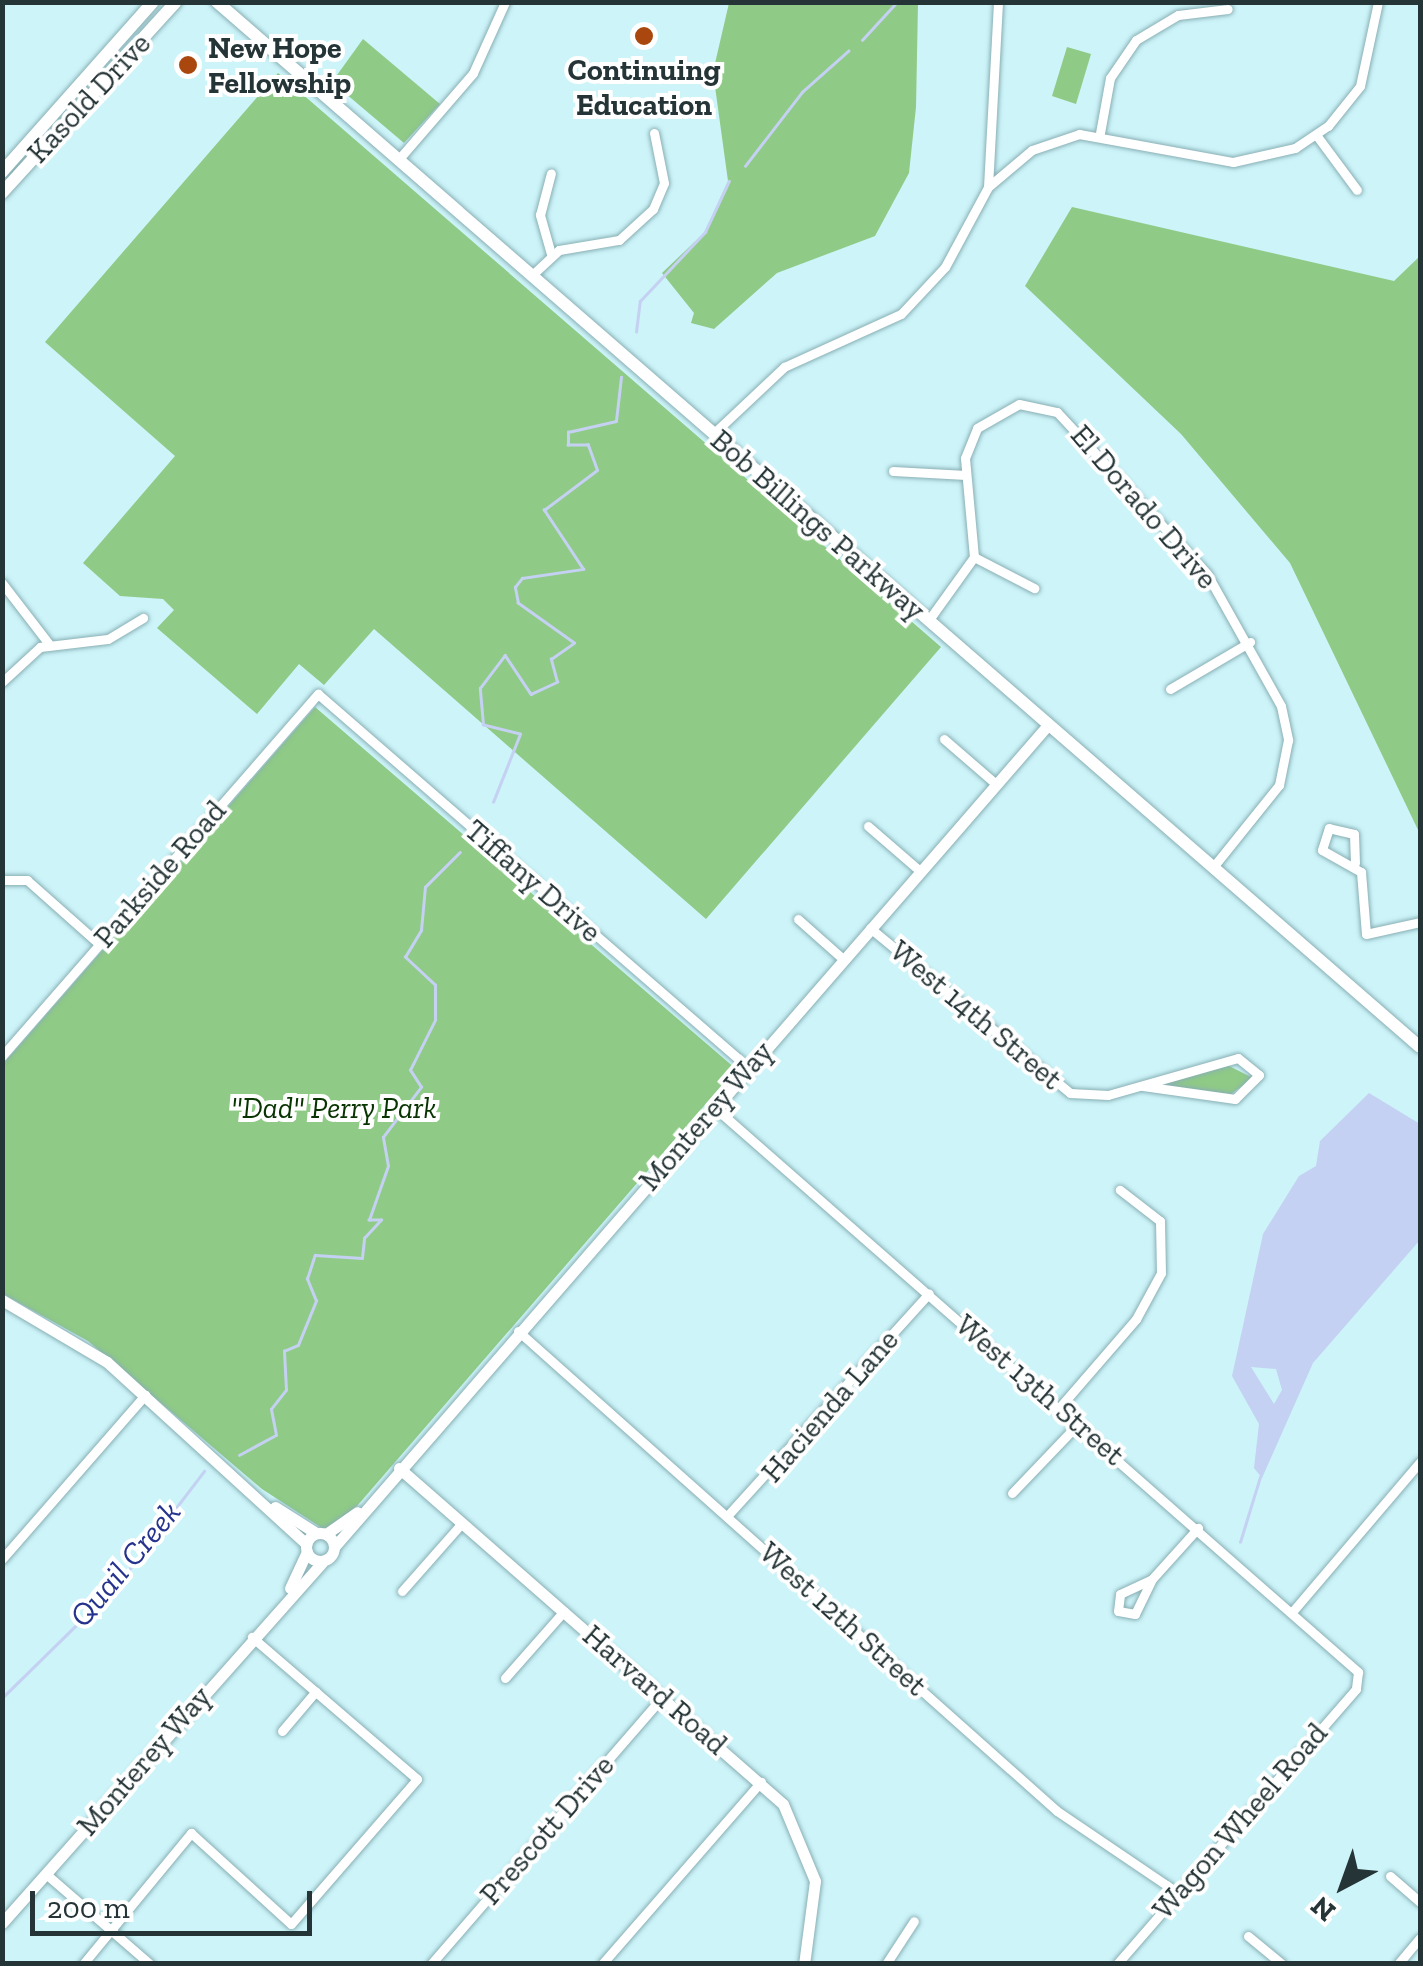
<!DOCTYPE html>
<style>
body{margin:0}
#map{position:relative;width:1423px;height:1966px;overflow:hidden;background:#ccf4f9;font-family:"Zilla Slab",serif}
div>[style]{position:absolute}
[style*='--x']{left:calc(var(--x)*1px);top:calc(var(--y)*1px);width:calc(var(--w)*1px);rotate:calc(var(--a)*1deg)}
.green>*{inset:0;background:#8fca86}
.water>*{inset:0;background:#c5d1f2}
.stream>*{height:2.5px;margin:-1.25px;padding:0 1.25px;transform-origin:1.25px;border-radius:1.25px;background:#c5d1f2}
.roads{filter:drop-shadow(0 0 2px #89afb4) drop-shadow(0 0 2px #89afb4)}
.minor>*{height:9px;margin:-4.5px;padding:0 4.5px;transform-origin:4.5px;border-radius:4.5px;background:#fff}
.tertiary>*{height:11px;margin:-5.5px;padding:0 5.5px;transform-origin:5.5px;border-radius:5.5px;background:#fff}
.tertiary>.ring{margin:-5.5px;padding:0;box-sizing:content-box;background:none;border:11px solid #fff;border-radius:50%}
.secondary>*{height:12px;margin:-6px;padding:0 6px;transform-origin:6px;border-radius:6px;background:#fff}
.dots>*{width:28px;height:28px;translate:-50% -50%;box-sizing:border-box;border:5px solid #fff;border-radius:50%}
span{translate:-50% -50%;white-space:nowrap;text-align:center;line-height:1.15;-webkit-text-stroke:8px #fff;paint-order:stroke}
.poi-label{font-size:30px;color:#253436;font-weight:700}
.left{translate:0 -50%;text-align:left}
.street-label{font-size:30px;color:#253436}
.park-label{font-size:30px;color:#083402;font-style:italic}
.water-label{font-size:32px;color:#25338e;font-style:italic}
.frame{position:absolute;inset:0;border:5px solid #253436;pointer-events:none}
.north{position:absolute;left:1293px;top:1836px;width:100px;height:100px;-webkit-text-stroke:8px #fff;paint-order:stroke;rotate:221deg;font-size:28px;font-weight:700;line-height:40px;text-align:center;color:#253436}
.north::after{content:'';display:block;margin:auto;width:35px;height:45px;background:#253436;clip-path:polygon(50% 0,100% 100%,50% 72%,0 100%)}
.scale{position:absolute;left:30px;top:1891px;width:282px;height:45px;box-sizing:border-box;border:5px solid #253436;border-top:0;padding-left:12px;font-size:30px;line-height:35px;white-space:nowrap;color:#253436;-webkit-text-stroke:8px #fff;paint-order:stroke}
</style>
<div id="map">
<div class="green">
<div style="clip-path:polygon(729px 3px,918px 3px,916px 107px,909px 173px,875px 236px,777px 273px,714px 329px,691px 323px,694px 313px,662px 273px,705px 232px,728px 181px,713px 72px)"></div>
<div style="clip-path:polygon(363px 39px,440px 104px,404px 143px,332px 82px)"></div>
<div style="clip-path:polygon(1067px 47px,1091px 54px,1076px 104px,1052px 96px)"></div>
<div style="clip-path:polygon(278px 73px,941px 647px,706px 919px,374px 629px,324px 685px,299px 664px,257px 714px,157px 628px,174px 610px,163px 599px,120px 596px,83px 563px,175px 456px,45px 342px)"></div>
<div style="clip-path:polygon(1072px 207px,1394px 281px,1420px 256px,1420px 834px,1290px 563px,1181px 434px,1025px 286px)"></div>
<div style="clip-path:polygon(315px 707px,736px 1069px,357px 1506px,325px 1530px,262px 1489px,88px 1341px,3px 1294px,3px 1064px)"></div>
<div style="clip-path:polygon(1223px 1063px,1253px 1078px,1231px 1094px,1155px 1085px)"></div>
</div>
<div class="water">
<div style="clip-path:polygon(evenodd,1369px 1093px,1420px 1124px,1420px 1240px,1313px 1363px,1262px 1478px,1254px 1468px,1259px 1424px,1232px 1376px,1263px 1234px,1299px 1176px,1316px 1166px,1320px 1141px,1369px 1093px,1251px 1367px,1276px 1369px,1282px 1390px,1274px 1404px,1251px 1367px)"></div>
</div>
<div class="stream">
<div style="--x:862;--y:40;--w:52;--a:-47.4"></div>
<div style="--x:745;--y:166;--w:93;--a:-52.4"></div>
<div style="--x:802;--y:92;--w:62;--a:-41.7"></div>
<div style="--x:636;--y:332;--w:31;--a:-83"></div>
<div style="--x:640;--y:301;--w:95;--a:-46.7"></div>
<div style="--x:705;--y:232;--w:56;--a:-64.8"></div>
<div style="--x:493;--y:802;--w:73;--a:-68.3"></div>
<div style="--x:520;--y:734;--w:38;--a:-166"></div>
<div style="--x:483;--y:725;--w:37;--a:-95"></div>
<div style="--x:480;--y:688;--w:41;--a:-52.9"></div>
<div style="--x:505;--y:655;--w:47;--a:56.3"></div>
<div style="--x:531;--y:694;--w:29;--a:-25"></div>
<div style="--x:557;--y:682;--w:24;--a:-105"></div>
<div style="--x:551;--y:659;--w:28;--a:-35"></div>
<div style="--x:574;--y:643;--w:69;--a:-144.5"></div>
<div style="--x:518;--y:603;--w:16;--a:-101"></div>
<div style="--x:515;--y:587;--w:11;--a:-52"></div>
<div style="--x:522;--y:578;--w:62;--a:-8.4"></div>
<div style="--x:583;--y:569;--w:71;--a:-123.5"></div>
<div style="--x:544;--y:510;--w:66;--a:-37"></div>
<div style="--x:597;--y:470;--w:27;--a:-110"></div>
<div style="--x:588;--y:445;--w:20;--a:180"></div>
<div style="--x:568;--y:445;--w:13;--a:-90"></div>
<div style="--x:568;--y:432;--w:49;--a:-12.9"></div>
<div style="--x:616;--y:421;--w:44;--a:-83.5"></div>
<div style="--x:239;--y:1455;--w:42;--a:-28.4"></div>
<div style="--x:276;--y:1435;--w:26;--a:-101"></div>
<div style="--x:271;--y:1409;--w:24;--a:-52"></div>
<div style="--x:286;--y:1390;--w:39;--a:-93"></div>
<div style="--x:284;--y:1351;--w:15;--a:-23"></div>
<div style="--x:298;--y:1345;--w:48;--a:-67.8"></div>
<div style="--x:316;--y:1301;--w:24;--a:-112"></div>
<div style="--x:307;--y:1279;--w:25;--a:-72"></div>
<div style="--x:315;--y:1255;--w:47;--a:3.7"></div>
<div style="--x:362;--y:1258;--w:20;--a:-84"></div>
<div style="--x:364;--y:1238;--w:25;--a:-47"></div>
<div style="--x:381;--y:1220;--w:12;--a:180"></div>
<div style="--x:369;--y:1220;--w:57;--a:-70.6"></div>
<div style="--x:388;--y:1166;--w:29;--a:-100"></div>
<div style="--x:383;--y:1137;--w:63;--a:-52.8"></div>
<div style="--x:421;--y:1087;--w:20;--a:-123"></div>
<div style="--x:410;--y:1070;--w:56;--a:-63.4"></div>
<div style="--x:435;--y:1020;--w:35;--a:-90"></div>
<div style="--x:435;--y:985;--w:41;--a:-137"></div>
<div style="--x:405;--y:957;--w:31;--a:-59"></div>
<div style="--x:421;--y:930;--w:43;--a:-84.7"></div>
<div style="--x:425;--y:887;--w:49;--a:-45"></div>
<div style="--x:1240;--y:1542;--w:68;--a:-72.9"></div>
<div style="--x:2;--y:1698;--w:163;--a:-44.5"></div>
<div style="--x:118;--y:1584;--w:142;--a:-52.7"></div>
<div style="--x:2;--y:1724;--w:6;--a:90"></div>
</div>
<div class="roads">
<div class="minor">
<div style="--x:1100;--y:133;--w:56;--a:-79.7"></div>
<div style="--x:1110;--y:78;--w:46;--a:-55.6"></div>
<div style="--x:1136;--y:40;--w:49;--a:-30.8"></div>
<div style="--x:1178;--y:15;--w:50;--a:-6.8"></div>
<div style="--x:1317;--y:136;--w:67;--a:53.5"></div>
<div style="--x:398;--y:160;--w:115;--a:-49.2"></div>
<div style="--x:473;--y:73;--w:78;--a:-65.7"></div>
<div style="--x:988;--y:187;--w:57;--a:-40.1"></div>
<div style="--x:1032;--y:150;--w:50;--a:-18.8"></div>
<div style="--x:1079;--y:134;--w:157;--a:10.3"></div>
<div style="--x:1233;--y:162;--w:64;--a:-12.7"></div>
<div style="--x:1295;--y:148;--w:40;--a:-34"></div>
<div style="--x:1328;--y:126;--w:51;--a:-51.3"></div>
<div style="--x:1360;--y:86;--w:86;--a:-77.9"></div>
<div style="--x:551;--y:254;--w:41;--a:-105.8"></div>
<div style="--x:540;--y:215;--w:43;--a:-75.3"></div>
<div style="--x:531;--y:276;--w:38;--a:-43"></div>
<div style="--x:559;--y:250;--w:61;--a:-9.5"></div>
<div style="--x:619;--y:240;--w:46;--a:-42.4"></div>
<div style="--x:653;--y:209;--w:28;--a:-67"></div>
<div style="--x:664;--y:183;--w:51;--a:-101.3"></div>
<div style="--x:713;--y:434;--w:98;--a:-43.3"></div>
<div style="--x:784;--y:367;--w:128;--a:-24.4"></div>
<div style="--x:901;--y:314;--w:64;--a:-46.9"></div>
<div style="--x:945;--y:267;--w:91;--a:-61.7"></div>
<div style="--x:988;--y:187;--w:185;--a:-86.9"></div>
<div style="--x:893;--y:471;--w:73;--a:3.1"></div>
<div style="--x:974;--y:557;--w:68;--a:27.3"></div>
<div style="--x:2;--y:583;--w:77;--a:52.4"></div>
<div style="--x:928;--y:621;--w:79;--a:-54.3"></div>
<div style="--x:974;--y:557;--w:99;--a:-95.2"></div>
<div style="--x:965;--y:458;--w:32;--a:-68"></div>
<div style="--x:977;--y:428;--w:48;--a:-29.7"></div>
<div style="--x:1019;--y:404;--w:39;--a:12"></div>
<div style="--x:1057;--y:412;--w:221;--a:47.2"></div>
<div style="--x:1207;--y:574;--w:151;--a:60.7"></div>
<div style="--x:1281;--y:706;--w:35;--a:78"></div>
<div style="--x:1288;--y:740;--w:46;--a:101.3"></div>
<div style="--x:1279;--y:785;--w:105;--a:128.8"></div>
<div style="--x:2;--y:682;--w:52;--a:-42.6"></div>
<div style="--x:40;--y:647;--w:68;--a:-6.7"></div>
<div style="--x:108;--y:639;--w:41;--a:-31"></div>
<div style="--x:1170;--y:689;--w:93;--a:-30.4"></div>
<div style="--x:944;--y:739;--w:69;--a:40.9"></div>
<div style="--x:868;--y:826;--w:69;--a:40.9"></div>
<div style="--x:1355;--y:863;--w:29;--a:-92"></div>
<div style="--x:1354;--y:834;--w:26;--a:-167"></div>
<div style="--x:1329;--y:828;--w:23;--a:108"></div>
<div style="--x:1322;--y:850;--w:45;--a:29.4"></div>
<div style="--x:1361;--y:872;--w:62;--a:85.4"></div>
<div style="--x:1366;--y:934;--w:55;--a:-12.5"></div>
<div style="--x:2;--y:880;--w:25;--a:0"></div>
<div style="--x:27;--y:880;--w:96;--a:41.6"></div>
<div style="--x:798;--y:919;--w:60;--a:41.6"></div>
<div style="--x:870;--y:928;--w:259;--a:39.5"></div>
<div style="--x:1070;--y:1093;--w:38;--a:3"></div>
<div style="--x:1108;--y:1095;--w:135;--a:-15.9"></div>
<div style="--x:1238;--y:1058;--w:27;--a:39"></div>
<div style="--x:1259;--y:1075;--w:34;--a:135"></div>
<div style="--x:1235;--y:1099;--w:93;--a:-172"></div>
<div style="--x:2;--y:1056;--w:481;--a:-48.9"></div>
<div style="--x:318;--y:694;--w:571;--a:40.95"></div>
<div style="--x:714;--y:1107;--w:857;--a:41.26"></div>
<div style="--x:1358;--y:1672;--w:17;--a:97"></div>
<div style="--x:1356;--y:1689;--w:364;--a:131"></div>
<div style="--x:518;--y:1331;--w:722;--a:41.69"></div>
<div style="--x:1057;--y:1811;--w:146;--a:34.1"></div>
<div style="--x:1059;--y:1408;--w:118;--a:-49.1"></div>
<div style="--x:1136;--y:1319;--w:52;--a:-61.5"></div>
<div style="--x:1161;--y:1273;--w:52;--a:-91.1"></div>
<div style="--x:1160;--y:1221;--w:51;--a:-142.2"></div>
<div style="--x:1012;--y:1493;--w:95;--a:-46.3"></div>
<div style="--x:728;--y:1515;--w:299;--a:-47.8"></div>
<div style="--x:2;--y:1559;--w:218;--a:-48.9"></div>
<div style="--x:1152;--y:1579;--w:39;--a:116"></div>
<div style="--x:1135;--y:1614;--w:17;--a:-170"></div>
<div style="--x:1118;--y:1611;--w:17;--a:-83"></div>
<div style="--x:1120;--y:1594;--w:35;--a:-25"></div>
<div style="--x:1152;--y:1579;--w:69;--a:-48"></div>
<div style="--x:402;--y:1591;--w:91;--a:-48.6"></div>
<div style="--x:1293;--y:1611;--w:196;--a:-49.6"></div>
<div style="--x:505;--y:1678;--w:89;--a:-48.6"></div>
<div style="--x:282;--y:1731;--w:52;--a:-49.6"></div>
<div style="--x:46;--y:1874;--w:138;--a:40.9"></div>
<div style="--x:1390;--y:1876;--w:40;--a:41"></div>
<div style="--x:1248;--y:1936;--w:44;--a:39.5"></div>
<div style="--x:83;--y:1964;--w:170;--a:-50.5"></div>
<div style="--x:191;--y:1833;--w:135;--a:42.3"></div>
<div style="--x:291;--y:1924;--w:192;--a:-49"></div>
<div style="--x:417;--y:1779;--w:218;--a:-139.3"></div>
<div style="--x:431;--y:1964;--w:353;--a:-49.1"></div>
<div style="--x:602;--y:1964;--w:242;--a:-48.9"></div>
<div style="--x:886;--y:1964;--w:51;--a:-56.9"></div>
<div style="--x:1398;--y:1964;--w:34;--a:-50"></div>
</div>
<div class="tertiary">
<div style="--x:2;--y:1300;--w:122;--a:30.6"></div>
<div style="--x:107;--y:1362;--w:270;--a:42.4"></div>
<div style="--x:399;--y:1468;--w:510;--a:41.19"></div>
<div style="--x:783;--y:1804;--w:83;--a:67.4"></div>
<div style="--x:815;--y:1881;--w:84;--a:97.5"></div>
<div style="--x:275;--y:1507;--w:49;--a:32.4"></div>
<div class="ring" style="left:306px;top:1533px;width:17px;height:17px"></div>
<div style="--x:326;--y:1534;--w:38;--a:-35"></div>
<div style="--x:335;--y:1546;--w:1087;--a:-49.03"></div>
<div style="--x:290;--y:1588;--w:40;--a:-65"></div>
<div style="--x:2;--y:1923;--w:482;--a:-48.4"></div>
</div>
<div class="secondary">
<div style="--x:217;--y:2;--w:1593;--a:40.98"></div>
<div style="--x:2;--y:172;--w:227;--a:-48.4"></div>
<div style="--x:2;--y:193;--w:258;--a:-47.7"></div>
</div>
</div>
<div class="dots">
<div style="left:644px;top:36px;background:#aa470e"></div>
<div style="left:188px;top:65px;background:#aa470e"></div>
</div>
<div class="poi-label">
<span class="left" style="left:208px;top:65px">New Hope<br>Fellowship</span>
<span style="left:644px;top:87px">Continuing<br>Education</span>
</div>
<div class="street-label">
<span style="left:89px;top:98px;rotate:-47deg">Kasold Drive</span>
<span style="left:1144px;top:507px;rotate:49deg">El Dorado Drive</span>
<span style="left:818px;top:525px;rotate:41deg">Bob Billings Parkway</span>
<span style="left:160px;top:874px;rotate:-49deg">Parkside Road</span>
<span style="left:533px;top:881px;rotate:41deg">Tiffany Drive</span>
<span style="left:976px;top:1015px;rotate:40deg">West 14th Street</span>
<span style="left:706px;top:1116px;rotate:-49deg">Monterey Way</span>
<span style="left:1040px;top:1390px;rotate:41deg">West 13th Street</span>
<span style="left:830px;top:1406px;rotate:-49deg">Hacienda Lane</span>
<span style="left:843px;top:1619px;rotate:42deg">West 12th Street</span>
<span style="left:655px;top:1690px;rotate:41deg">Harvard Road</span>
<span style="left:144px;top:1761px;rotate:-49deg">Monterey Way</span>
<span style="left:1240px;top:1821px;rotate:-49deg">Wagon Wheel Road</span>
<span style="left:547px;top:1830px;rotate:-49deg">Prescott Drive</span>
</div>
<div class="park-label">
<span style="left:334px;top:1108px">"Dad" Perry Park</span>
</div>
<div class="water-label">
<span style="left:125px;top:1564px;rotate:-50deg">Quail Creek</span>
</div>
<div class="frame"></div>
<div class="north">N</div>
<div class="scale">200 m</div>
</div>
